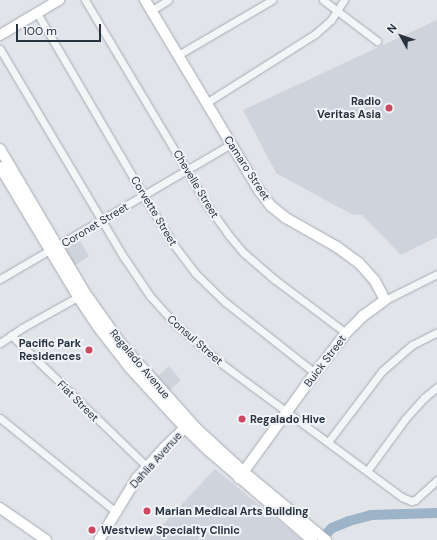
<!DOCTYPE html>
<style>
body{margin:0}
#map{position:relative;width:437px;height:540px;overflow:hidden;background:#e1e4e9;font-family:"DM Sans",sans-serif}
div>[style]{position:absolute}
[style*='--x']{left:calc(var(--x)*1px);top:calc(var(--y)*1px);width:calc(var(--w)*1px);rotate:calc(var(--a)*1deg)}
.built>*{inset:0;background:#cfd3db}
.river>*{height:10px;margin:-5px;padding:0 5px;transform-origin:5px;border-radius:5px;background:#9cb3c8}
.roads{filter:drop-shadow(0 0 1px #a6abb3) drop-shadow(0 0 1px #a6abb3)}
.street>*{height:7px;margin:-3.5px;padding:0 3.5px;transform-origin:3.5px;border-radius:3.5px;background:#f3f5f7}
.secondary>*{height:10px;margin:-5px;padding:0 5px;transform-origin:5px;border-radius:5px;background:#fff}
.dots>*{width:11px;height:11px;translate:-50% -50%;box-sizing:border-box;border:2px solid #f0f3f7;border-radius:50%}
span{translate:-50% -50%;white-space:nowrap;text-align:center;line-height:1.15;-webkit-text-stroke:4px #f0f3f7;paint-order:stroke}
.poi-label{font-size:11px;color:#293340;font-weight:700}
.right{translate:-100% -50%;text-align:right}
.left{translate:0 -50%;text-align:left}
.street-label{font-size:11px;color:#293340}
.north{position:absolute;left:381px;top:16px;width:40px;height:40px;-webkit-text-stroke:3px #f0f3f7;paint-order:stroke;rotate:310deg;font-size:11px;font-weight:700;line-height:16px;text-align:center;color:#293340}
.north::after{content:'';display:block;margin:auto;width:14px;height:18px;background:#293340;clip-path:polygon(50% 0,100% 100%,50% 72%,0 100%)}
.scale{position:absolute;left:16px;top:24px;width:85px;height:18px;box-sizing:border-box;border:2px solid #293340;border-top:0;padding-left:5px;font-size:12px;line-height:14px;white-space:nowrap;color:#293340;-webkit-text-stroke:3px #f0f3f7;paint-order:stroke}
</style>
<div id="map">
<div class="built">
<div style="clip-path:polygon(437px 20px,437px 237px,401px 255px,362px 215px,351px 214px,276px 173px,243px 110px)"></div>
<div style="clip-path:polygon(79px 239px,89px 256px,74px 266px,64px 249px)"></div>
<div style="clip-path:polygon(169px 366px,181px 380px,169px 391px,157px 377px)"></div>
<div style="clip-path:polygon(215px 469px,302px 540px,148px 540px)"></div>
</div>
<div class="river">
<div style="--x:320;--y:540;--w:17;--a:-45"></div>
<div style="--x:332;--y:528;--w:18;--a:-22"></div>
<div style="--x:349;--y:521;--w:23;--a:-15"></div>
<div style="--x:371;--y:515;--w:66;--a:-1.7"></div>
</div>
<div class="roads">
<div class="street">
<div style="--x:85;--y:0;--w:239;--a:59.2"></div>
<div style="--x:207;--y:205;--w:34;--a:54"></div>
<div style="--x:227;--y:233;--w:26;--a:50"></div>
<div style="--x:244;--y:253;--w:40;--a:41"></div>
<div style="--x:274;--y:279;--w:90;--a:36.9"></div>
<div style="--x:323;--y:0;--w:68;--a:37.2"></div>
<div style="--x:152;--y:10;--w:19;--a:-32"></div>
<div style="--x:37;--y:13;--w:226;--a:59.7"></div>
<div style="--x:151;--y:208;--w:44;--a:58.1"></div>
<div style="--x:174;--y:245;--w:35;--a:53"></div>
<div style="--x:195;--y:273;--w:42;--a:44"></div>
<div style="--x:225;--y:302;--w:115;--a:38.3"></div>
<div style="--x:0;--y:49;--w:241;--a:59.3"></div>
<div style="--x:123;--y:256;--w:48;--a:56"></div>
<div style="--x:150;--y:296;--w:38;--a:48"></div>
<div style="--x:175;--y:324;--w:62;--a:40.4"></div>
<div style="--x:222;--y:364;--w:224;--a:36.5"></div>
<div style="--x:402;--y:497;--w:10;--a:24"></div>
<div style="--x:411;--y:501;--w:4;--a:-14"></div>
<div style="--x:415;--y:500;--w:30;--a:-42"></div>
<div style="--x:178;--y:55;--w:109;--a:-30.3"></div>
<div style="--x:206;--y:103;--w:129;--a:-32.3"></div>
<div style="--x:315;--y:34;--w:21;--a:-41"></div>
<div style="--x:331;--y:20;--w:24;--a:-57"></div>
<div style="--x:0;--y:279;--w:268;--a:-30.3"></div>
<div style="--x:385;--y:300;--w:58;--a:-26.6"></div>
<div style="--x:11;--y:335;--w:190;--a:44.1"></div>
<div style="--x:0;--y:343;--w:27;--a:-34"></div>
<div style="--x:22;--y:328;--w:68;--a:-29.2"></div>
<div style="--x:0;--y:418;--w:148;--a:39"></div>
<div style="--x:328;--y:442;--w:89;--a:-52.7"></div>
<div style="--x:382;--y:371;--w:40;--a:-41"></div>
<div style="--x:412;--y:345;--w:28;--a:-27"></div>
<div style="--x:367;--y:471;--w:64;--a:-53.8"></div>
<div style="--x:405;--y:419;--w:28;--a:-48"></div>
<div style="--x:424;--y:398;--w:17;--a:-40"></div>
</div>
<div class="secondary">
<div style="--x:145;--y:0;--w:220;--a:59.1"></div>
<div style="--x:258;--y:189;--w:21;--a:53"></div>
<div style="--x:271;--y:206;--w:19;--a:39"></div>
<div style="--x:286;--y:218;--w:59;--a:29.6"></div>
<div style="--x:337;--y:247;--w:27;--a:36"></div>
<div style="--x:359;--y:263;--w:24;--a:48"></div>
<div style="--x:375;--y:281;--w:21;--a:62"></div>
<div style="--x:385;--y:300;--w:27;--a:144"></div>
<div style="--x:363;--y:316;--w:24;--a:135"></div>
<div style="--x:346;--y:333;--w:51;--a:127.8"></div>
<div style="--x:315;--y:373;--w:130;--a:125.9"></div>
<div style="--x:0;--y:35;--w:69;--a:-30.7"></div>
<div style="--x:0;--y:149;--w:167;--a:59.4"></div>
<div style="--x:85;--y:293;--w:64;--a:54.6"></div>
<div style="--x:122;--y:345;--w:113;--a:48.2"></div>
<div style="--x:197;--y:429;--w:64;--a:42.5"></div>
<div style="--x:244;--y:472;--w:107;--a:39.7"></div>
<div style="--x:0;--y:167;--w:152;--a:59"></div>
<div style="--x:78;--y:297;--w:36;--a:56"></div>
<div style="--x:98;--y:327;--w:51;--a:52.2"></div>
<div style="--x:129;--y:367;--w:83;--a:47.4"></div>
<div style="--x:185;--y:428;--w:33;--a:44"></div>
<div style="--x:209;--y:451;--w:136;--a:40.8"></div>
<div style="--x:0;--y:508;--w:56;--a:34.8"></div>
<div style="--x:99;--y:540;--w:73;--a:-58.5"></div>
<div style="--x:137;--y:478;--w:40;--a:-48"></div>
<div style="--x:164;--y:448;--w:35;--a:-44"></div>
</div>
</div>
<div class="dots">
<div style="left:389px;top:108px;background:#cc4861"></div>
<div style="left:89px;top:350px;background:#cc4861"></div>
<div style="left:242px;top:419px;background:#cc4861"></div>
<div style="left:147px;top:511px;background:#cc4861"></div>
<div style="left:92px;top:530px;background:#cc4861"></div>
</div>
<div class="poi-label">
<span class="right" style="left:381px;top:108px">Radio<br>Veritas Asia</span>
<span class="right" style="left:81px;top:350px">Pacific Park<br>Residences</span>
<span class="left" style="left:250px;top:419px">Regalado Hive</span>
<span class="left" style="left:155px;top:511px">Marian Medical Arts Building</span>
<span class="left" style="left:101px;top:530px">Westview Specialty Clinic</span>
</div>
<div class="street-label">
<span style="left:247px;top:168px;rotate:57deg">Camaro Street</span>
<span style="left:196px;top:184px;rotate:59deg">Chevelle Street</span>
<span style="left:154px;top:211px;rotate:59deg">Corvette Street</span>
<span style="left:95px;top:225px;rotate:-31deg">Coronet Street</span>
<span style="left:195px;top:340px;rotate:41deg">Consul Street</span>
<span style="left:325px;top:361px;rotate:-53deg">Buick Street</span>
<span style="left:140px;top:364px;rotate:50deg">Regalado Avenue</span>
<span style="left:78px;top:401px;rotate:45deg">Fiat Street</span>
<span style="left:156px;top:460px;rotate:-48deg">Dahlia Avenue</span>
</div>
<div class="north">N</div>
<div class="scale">100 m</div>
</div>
